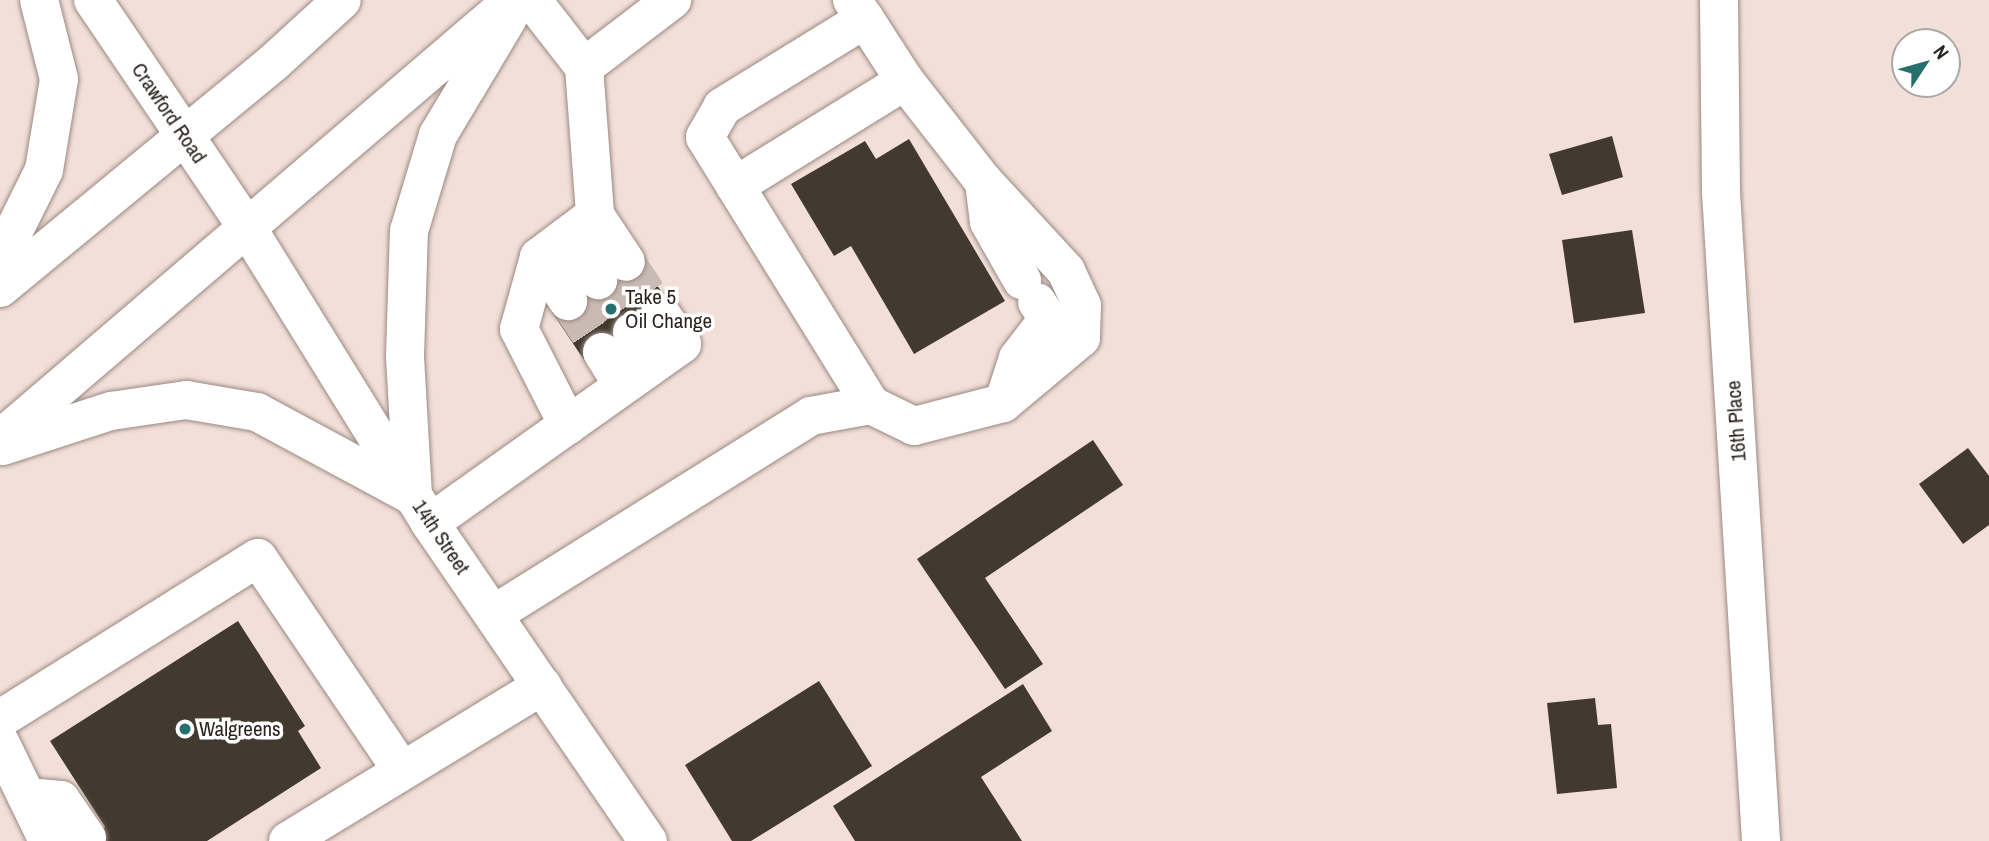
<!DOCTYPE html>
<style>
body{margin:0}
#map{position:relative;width:1989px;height:841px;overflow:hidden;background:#f2dfd8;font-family:"Archivo Narrow",sans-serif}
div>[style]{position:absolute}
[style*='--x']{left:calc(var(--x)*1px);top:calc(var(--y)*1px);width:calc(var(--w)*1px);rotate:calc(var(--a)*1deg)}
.building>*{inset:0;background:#433a2f}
.minor-tunnel>*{height:38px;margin-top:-19px;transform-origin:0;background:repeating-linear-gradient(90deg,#cabab4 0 38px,transparent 0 57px)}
.roads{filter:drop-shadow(0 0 2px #9a8982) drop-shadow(0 0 2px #9a8982)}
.minor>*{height:38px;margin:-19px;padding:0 19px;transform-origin:19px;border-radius:19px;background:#fff}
.major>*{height:38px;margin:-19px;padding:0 19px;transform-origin:19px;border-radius:19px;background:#fff}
.highway>*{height:38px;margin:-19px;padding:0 19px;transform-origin:19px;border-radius:19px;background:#fff}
.dots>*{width:19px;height:19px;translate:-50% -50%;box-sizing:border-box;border:4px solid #fff;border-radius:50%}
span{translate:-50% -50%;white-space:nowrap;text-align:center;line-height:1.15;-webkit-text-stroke:7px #fff;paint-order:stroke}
.street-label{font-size:21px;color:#2b2522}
.poi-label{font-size:21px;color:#2b2522}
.left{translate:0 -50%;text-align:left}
.north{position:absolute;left:1891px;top:28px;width:70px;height:70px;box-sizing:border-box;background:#fff;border:2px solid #aaa8a7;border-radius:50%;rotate:54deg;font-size:19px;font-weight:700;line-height:28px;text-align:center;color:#2b2522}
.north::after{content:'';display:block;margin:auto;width:24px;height:32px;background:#25706e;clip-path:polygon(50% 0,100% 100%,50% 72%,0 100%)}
</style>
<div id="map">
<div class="building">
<div style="clip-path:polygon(1612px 136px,1623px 177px,1562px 195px,1549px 154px)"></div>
<div style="clip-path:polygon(909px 139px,1005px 301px,914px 354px,851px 246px,834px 256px,791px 184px,865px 141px,876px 159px)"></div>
<div style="clip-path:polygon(1632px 230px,1645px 313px,1574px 323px,1562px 240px)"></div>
<div style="clip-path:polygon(637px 255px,671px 306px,586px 363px,552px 312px)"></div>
<div style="clip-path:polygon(1093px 440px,1123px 485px,985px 578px,1043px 664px,1005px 689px,917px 559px)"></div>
<div style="clip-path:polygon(1968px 448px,1989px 476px,1989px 525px,1963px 544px,1919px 484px)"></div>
<div style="clip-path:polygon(238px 621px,305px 726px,298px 731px,321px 768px,207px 841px,83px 841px,105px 827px,50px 741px)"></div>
<div style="clip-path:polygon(819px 681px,872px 766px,751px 841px,732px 841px,685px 765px)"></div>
<div style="clip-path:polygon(1023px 684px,1052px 731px,981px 777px,1022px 841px,855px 841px,833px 806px)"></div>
<div style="clip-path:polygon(1595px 698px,1598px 725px,1611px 724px,1617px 788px,1557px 794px,1547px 703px)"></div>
</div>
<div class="minor-tunnel">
<div style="--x:626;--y:262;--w:61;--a:56.3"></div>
<div style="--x:598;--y:280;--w:62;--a:56.8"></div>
<div style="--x:568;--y:301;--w:61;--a:56.3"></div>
</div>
<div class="roads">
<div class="minor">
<div style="--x:532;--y:0;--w:85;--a:52.2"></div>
<div style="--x:584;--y:67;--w:111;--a:-37.3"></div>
<div style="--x:852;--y:0;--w:23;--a:56"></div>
<div style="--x:865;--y:19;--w:74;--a:57.2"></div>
<div style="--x:905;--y:81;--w:128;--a:52"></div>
<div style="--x:984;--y:182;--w:121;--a:47.3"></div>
<div style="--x:1066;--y:271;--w:38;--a:65"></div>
<div style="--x:1082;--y:306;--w:32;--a:92"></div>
<div style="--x:1081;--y:338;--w:102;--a:140.2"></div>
<div style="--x:1003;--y:403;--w:92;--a:165.5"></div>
<div style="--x:914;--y:426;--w:48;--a:-154"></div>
<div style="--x:871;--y:405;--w:315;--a:-121.8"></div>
<div style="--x:705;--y:137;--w:34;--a:-60"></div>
<div style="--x:722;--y:107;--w:168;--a:-31.6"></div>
<div style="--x:1719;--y:0;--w:192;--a:89.4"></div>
<div style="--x:1721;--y:192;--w:650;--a:86.47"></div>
<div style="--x:584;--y:67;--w:148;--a:85.7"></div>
<div style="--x:595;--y:215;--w:70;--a:143.1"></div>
<div style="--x:539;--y:257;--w:75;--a:105.5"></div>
<div style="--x:519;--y:329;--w:108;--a:63"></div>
<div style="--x:568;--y:425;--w:140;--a:-35.4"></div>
<div style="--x:682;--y:344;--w:38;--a:-125"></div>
<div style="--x:984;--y:182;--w:40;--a:82.9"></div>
<div style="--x:989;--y:222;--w:67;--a:60.4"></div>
<div style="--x:735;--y:186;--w:200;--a:-31.7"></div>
<div style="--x:595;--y:215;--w:56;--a:56.6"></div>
<div style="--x:566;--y:237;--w:54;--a:53.3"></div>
<div style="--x:539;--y:257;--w:53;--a:56.6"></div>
<div style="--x:632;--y:332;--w:37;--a:56"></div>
<div style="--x:602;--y:352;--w:39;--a:58"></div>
<div style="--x:1005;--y:398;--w:42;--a:-72"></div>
<div style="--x:1018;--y:358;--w:49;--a:-52.4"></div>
<div style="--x:1048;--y:319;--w:20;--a:-123"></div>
<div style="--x:430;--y:523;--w:169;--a:-35.4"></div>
<div style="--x:494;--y:614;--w:374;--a:-32"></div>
<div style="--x:811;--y:416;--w:61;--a:-10.4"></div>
<div style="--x:0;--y:719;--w:304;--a:-32"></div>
<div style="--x:258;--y:558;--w:257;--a:55.9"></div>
<div style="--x:0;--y:742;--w:110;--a:64.1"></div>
<div style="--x:27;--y:797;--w:34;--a:5"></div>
<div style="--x:61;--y:800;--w:46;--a:55.6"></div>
<div style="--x:288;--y:841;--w:298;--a:-31.4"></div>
</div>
<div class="major">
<div style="--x:246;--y:226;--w:349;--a:58.2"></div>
<div style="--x:430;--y:523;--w:386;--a:55.6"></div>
</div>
<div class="highway">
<div style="--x:93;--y:0;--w:273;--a:55.9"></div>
<div style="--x:0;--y:259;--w:99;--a:-63.7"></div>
<div style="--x:44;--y:170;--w:92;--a:-80.6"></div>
<div style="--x:59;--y:79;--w:81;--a:-104.2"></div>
<div style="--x:0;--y:288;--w:354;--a:-39.5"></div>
<div style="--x:273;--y:63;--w:93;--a:-42.4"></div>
<div style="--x:0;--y:439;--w:675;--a:-40.56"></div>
<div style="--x:3;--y:446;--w:114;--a:-18"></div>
<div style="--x:111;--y:411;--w:76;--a:-8.3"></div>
<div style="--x:186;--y:400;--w:72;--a:9.6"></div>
<div style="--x:257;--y:412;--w:177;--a:28.3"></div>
<div style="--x:413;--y:496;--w:140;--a:-93.3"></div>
<div style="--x:405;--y:356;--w:125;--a:-88.2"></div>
<div style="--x:409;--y:231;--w:100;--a:-73.2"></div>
<div style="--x:438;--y:135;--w:136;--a:-59.1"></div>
</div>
</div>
<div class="dots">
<div style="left:611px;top:309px;background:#25706e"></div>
<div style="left:185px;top:729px;background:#25706e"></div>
</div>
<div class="street-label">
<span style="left:169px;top:113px;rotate:56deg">Crawford Road</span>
<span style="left:1736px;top:421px;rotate:-94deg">16th Place</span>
<span style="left:441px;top:537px;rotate:56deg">14th Street</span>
</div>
<div class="poi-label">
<span class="left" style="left:625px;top:309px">Take 5<br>Oil Change</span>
<span class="left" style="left:199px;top:729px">Walgreens</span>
</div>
<div class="north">N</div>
</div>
